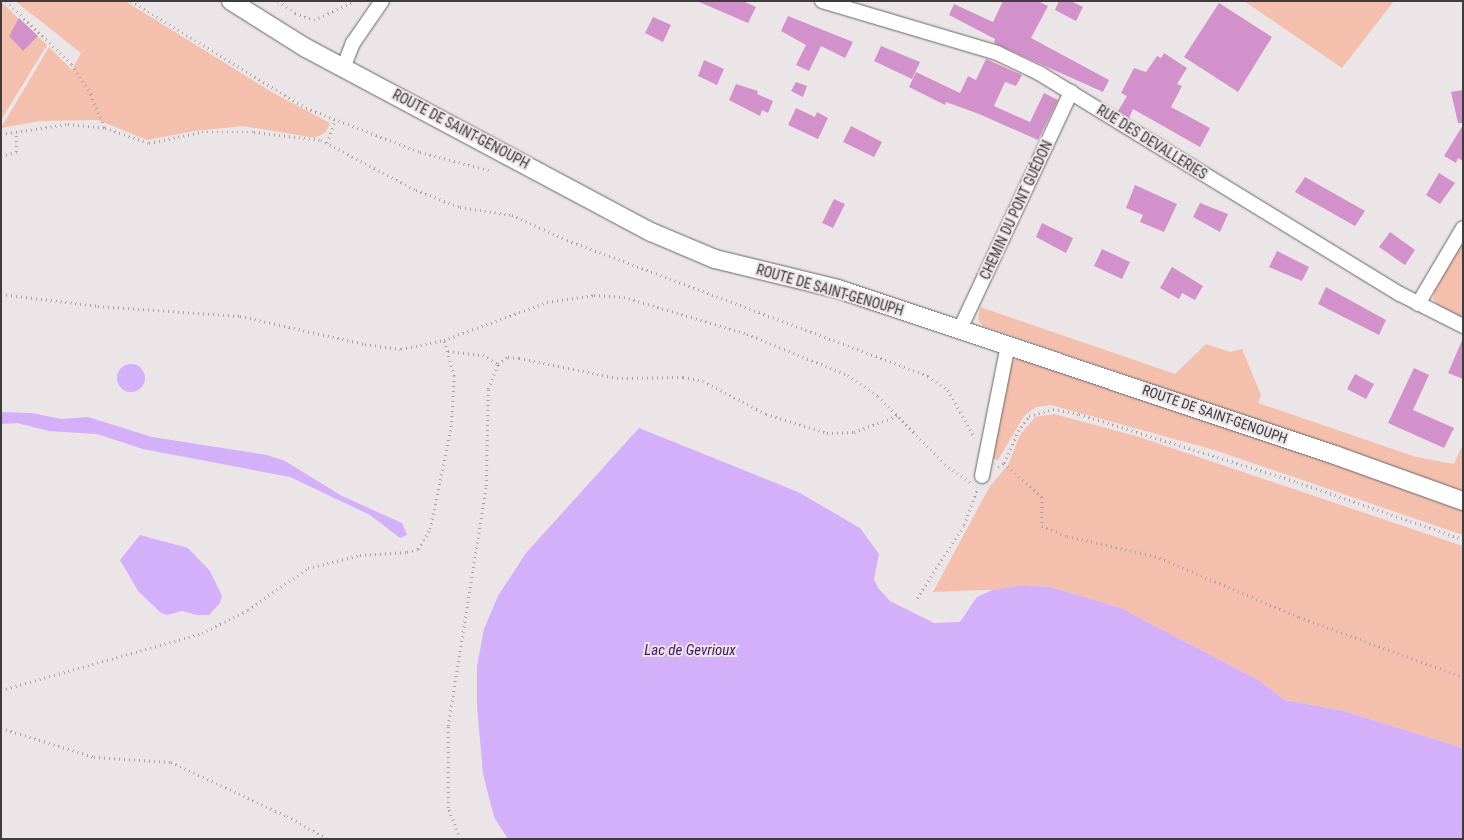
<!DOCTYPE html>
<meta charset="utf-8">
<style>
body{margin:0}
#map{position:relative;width:1464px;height:840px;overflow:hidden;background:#ece5e7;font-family:"Roboto Condensed",sans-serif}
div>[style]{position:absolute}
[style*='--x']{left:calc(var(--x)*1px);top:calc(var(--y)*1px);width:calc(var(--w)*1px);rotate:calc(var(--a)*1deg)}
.green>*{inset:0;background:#f4c0ad}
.water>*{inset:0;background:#d4affa}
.round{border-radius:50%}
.building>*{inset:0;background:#d391cc}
.path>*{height:2.5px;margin-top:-1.25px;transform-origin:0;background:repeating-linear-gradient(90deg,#a8a2a4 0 1px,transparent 0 5px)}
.roads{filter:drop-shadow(0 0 1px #6a6466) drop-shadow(0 0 1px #6a6466)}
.minor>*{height:14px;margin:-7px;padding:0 7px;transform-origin:7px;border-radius:7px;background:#fff}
.tertiary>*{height:18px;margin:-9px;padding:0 9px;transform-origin:9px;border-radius:9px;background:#fff}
span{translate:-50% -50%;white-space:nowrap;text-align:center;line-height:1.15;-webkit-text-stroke:4px #ece5e7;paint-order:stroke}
.street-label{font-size:14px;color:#3f3c3d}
.water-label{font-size:15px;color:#48156b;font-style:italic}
.frame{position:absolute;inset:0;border:2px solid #3f3c3d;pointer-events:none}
</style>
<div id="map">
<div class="green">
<div style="clip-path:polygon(15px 1px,125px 1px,275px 94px,330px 123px,326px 132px,315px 138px,243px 126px,195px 131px,147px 140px,98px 120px,40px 121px,1px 128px,49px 47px,72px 70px,81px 53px)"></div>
<div style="clip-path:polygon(1244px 1px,1394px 1px,1342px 68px)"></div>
<div style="clip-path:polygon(2px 3px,47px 45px,1px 120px,1px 4px)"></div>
<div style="clip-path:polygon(1463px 238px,1463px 320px,1440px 308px,1433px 299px,1436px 284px)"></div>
<div style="clip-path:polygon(980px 307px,1175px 374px,1206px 344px,1230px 352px,1242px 349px,1261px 395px,1258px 403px,1416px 457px,1454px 464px,1463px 444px,1463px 491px,983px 326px,978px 320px)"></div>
<div style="clip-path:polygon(1018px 358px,1228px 425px,1463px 509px,1463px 535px,1214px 450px,1051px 405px,1036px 407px,1024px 416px,998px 460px,993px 458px,1010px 363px)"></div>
<div style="clip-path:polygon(1054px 414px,1136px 436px,1463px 546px,1463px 748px,1344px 711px,1285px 700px,1258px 680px,1121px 608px,1051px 587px,1025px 585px,1011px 589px,933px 592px,990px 486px,1008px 465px,1020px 435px,1035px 417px)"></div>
</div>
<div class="water">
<div class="round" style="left:117px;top:364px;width:28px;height:28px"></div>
<div style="clip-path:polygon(1px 412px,32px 413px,61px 419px,88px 417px,152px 437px,267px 455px,285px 461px,342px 496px,402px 523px,407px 535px,400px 538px,370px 515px,290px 477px,143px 449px,97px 434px,49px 431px,17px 423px,1px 424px)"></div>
<div style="clip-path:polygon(639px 428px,798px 492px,860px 528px,879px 554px,874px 579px,878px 588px,890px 601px,934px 623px,960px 622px,977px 597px,992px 590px,1025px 585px,1051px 587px,1121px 608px,1258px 680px,1285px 700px,1344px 711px,1463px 748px,1463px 839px,508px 839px,494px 817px,483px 774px,477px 706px,477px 666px,484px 629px,498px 596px,526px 553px)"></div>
<div style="clip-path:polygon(140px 535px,188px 548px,210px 571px,222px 596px,220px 603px,209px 615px,197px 615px,182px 611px,167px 615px,161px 613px,138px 591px,120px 560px)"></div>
</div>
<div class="building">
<div style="clip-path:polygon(697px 1px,743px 1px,756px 7px,748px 23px)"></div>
<div style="clip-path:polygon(1003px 1px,1038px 1px,1048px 6px,1031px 38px,1109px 80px,1103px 92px,994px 43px,995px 39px,949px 15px,954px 4px,993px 22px)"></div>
<div style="clip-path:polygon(1059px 1px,1071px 1px,1083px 7px,1076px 21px,1055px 10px)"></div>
<div style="clip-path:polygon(1219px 3px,1272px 37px,1238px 92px,1184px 57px)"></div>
<div style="clip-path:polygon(788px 16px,853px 42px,845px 58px,821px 46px,809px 71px,796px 65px,806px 45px,781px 31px)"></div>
<div style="clip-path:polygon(653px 17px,671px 25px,663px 42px,645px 33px)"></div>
<div style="clip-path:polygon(19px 18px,38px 36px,23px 51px,9px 36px)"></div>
<div style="clip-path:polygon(881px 46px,920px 62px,912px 79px,874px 61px)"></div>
<div style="clip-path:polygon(1164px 53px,1187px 68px,1177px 84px,1182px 86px,1171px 107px,1210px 128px,1200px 147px,1133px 109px,1129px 118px,1118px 111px,1127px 96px,1121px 93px,1134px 68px,1146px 72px,1157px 56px,1161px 58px)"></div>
<div style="clip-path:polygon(986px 59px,1022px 75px,1016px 86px,1005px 82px,994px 106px,1030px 122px,1044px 93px,1058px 100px,1038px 140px,979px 114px,946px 102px,945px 105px,909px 87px,916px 72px,960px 93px,968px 76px,976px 80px)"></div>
<div style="clip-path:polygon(704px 60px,724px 69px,717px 85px,698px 76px)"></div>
<div style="clip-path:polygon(796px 82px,807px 86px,803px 97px,791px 91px)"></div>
<div style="clip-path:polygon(736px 84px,758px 91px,757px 94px,773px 101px,768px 113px,762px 110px,760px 116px,729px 100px)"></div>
<div style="clip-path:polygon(1463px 90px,1463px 123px,1458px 123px,1451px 92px)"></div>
<div style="clip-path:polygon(796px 108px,815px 117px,817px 112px,828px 118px,818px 139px,788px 125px)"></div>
<div style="clip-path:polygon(1463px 125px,1463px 161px,1458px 158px,1456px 163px,1444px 156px)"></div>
<div style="clip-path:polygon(851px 126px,882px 142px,874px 157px,843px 142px)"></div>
<div style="clip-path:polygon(1439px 173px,1455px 183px,1440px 204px,1426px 195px)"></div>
<div style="clip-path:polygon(1305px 177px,1365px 211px,1355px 226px,1295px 192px)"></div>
<div style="clip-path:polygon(1135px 185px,1177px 204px,1164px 232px,1140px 222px,1143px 215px,1126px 208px)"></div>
<div style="clip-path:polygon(834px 199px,845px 204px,833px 228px,822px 223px)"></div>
<div style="clip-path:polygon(1200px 203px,1228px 214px,1220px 232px,1193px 217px)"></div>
<div style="clip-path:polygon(1042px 223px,1073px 238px,1066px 253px,1036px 237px)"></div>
<div style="clip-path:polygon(1390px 232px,1415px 250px,1405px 265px,1379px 247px)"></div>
<div style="clip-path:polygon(1102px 249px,1130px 262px,1122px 279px,1094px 266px)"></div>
<div style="clip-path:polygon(1277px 251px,1309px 267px,1302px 281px,1269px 267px)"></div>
<div style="clip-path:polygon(1172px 267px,1203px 286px,1195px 300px,1182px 293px,1179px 299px,1160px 288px)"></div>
<div style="clip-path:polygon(1326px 287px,1386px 320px,1379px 335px,1318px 304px)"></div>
<div style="clip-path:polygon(1463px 338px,1463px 379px,1448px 373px)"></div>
<div style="clip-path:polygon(1414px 368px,1429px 375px,1413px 410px,1454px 428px,1444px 448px,1388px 423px)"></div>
<div style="clip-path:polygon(1355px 374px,1374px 384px,1366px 399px,1347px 389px)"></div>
</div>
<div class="path">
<div style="--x:6;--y:1;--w:91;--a:43.7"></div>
<div style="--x:72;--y:64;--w:36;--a:58"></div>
<div style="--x:91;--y:94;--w:37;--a:68"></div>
<div style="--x:131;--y:1;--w:205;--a:31.4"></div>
<div style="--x:306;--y:108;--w:122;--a:21.1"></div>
<div style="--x:420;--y:152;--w:74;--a:14.8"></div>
<div style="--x:278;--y:1;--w:21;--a:35"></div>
<div style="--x:295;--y:13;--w:20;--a:20"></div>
<div style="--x:314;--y:20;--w:45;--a:-24.9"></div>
<div style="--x:1;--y:134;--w:68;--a:-8.5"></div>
<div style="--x:68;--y:124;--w:37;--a:6"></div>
<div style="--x:105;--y:128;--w:46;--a:18.8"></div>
<div style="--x:149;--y:143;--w:54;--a:-11.7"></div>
<div style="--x:202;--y:132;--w:52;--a:0"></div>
<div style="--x:254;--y:132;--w:67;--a:6.8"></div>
<div style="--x:321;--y:140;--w:107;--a:27.8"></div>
<div style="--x:416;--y:190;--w:47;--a:21.1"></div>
<div style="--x:460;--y:207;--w:53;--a:8.7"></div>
<div style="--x:512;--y:215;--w:60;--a:24.4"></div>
<div style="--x:567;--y:240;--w:386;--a:20.6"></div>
<div style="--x:928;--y:376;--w:24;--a:35"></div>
<div style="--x:948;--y:390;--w:55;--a:60.6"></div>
<div style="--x:327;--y:143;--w:24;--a:-71"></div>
<div style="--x:1;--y:156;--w:16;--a:-15"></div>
<div style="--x:16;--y:152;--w:19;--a:-90"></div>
<div style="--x:1;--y:294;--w:98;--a:7.1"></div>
<div style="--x:98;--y:306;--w:142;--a:4"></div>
<div style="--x:240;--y:316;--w:128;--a:12.6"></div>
<div style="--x:365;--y:344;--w:36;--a:8"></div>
<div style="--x:401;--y:349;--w:44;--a:-11.8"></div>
<div style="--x:444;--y:340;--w:110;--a:-20.3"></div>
<div style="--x:547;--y:302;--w:48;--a:-8.5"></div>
<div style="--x:594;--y:295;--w:30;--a:4"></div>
<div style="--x:624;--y:297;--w:128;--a:16.7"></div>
<div style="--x:747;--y:334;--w:109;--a:22.1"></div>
<div style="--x:848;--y:375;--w:37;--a:35"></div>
<div style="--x:878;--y:396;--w:95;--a:45.4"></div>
<div style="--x:945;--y:464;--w:32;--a:36"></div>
<div style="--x:448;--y:351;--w:35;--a:7"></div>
<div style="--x:483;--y:355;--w:17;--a:31"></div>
<div style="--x:1004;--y:463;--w:51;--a:41.8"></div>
<div style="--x:1042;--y:497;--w:29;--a:90"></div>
<div style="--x:1042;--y:526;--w:27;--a:22"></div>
<div style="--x:1067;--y:536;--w:90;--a:12.8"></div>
<div style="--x:1155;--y:556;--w:156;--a:23"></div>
<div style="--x:1299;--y:617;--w:175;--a:20.1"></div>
<div style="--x:998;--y:467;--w:7;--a:-34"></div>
<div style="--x:1004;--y:463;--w:35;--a:-66"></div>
<div style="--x:1018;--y:431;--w:19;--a:-54"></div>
<div style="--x:1029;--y:416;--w:25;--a:-16"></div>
<div style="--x:1053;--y:409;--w:26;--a:11"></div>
<div style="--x:1079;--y:414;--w:228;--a:17.3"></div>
<div style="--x:1297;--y:482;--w:176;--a:19"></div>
<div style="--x:917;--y:598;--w:87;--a:-57.2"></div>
<div style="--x:964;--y:525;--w:40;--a:-69.8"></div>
<div style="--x:1;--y:690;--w:209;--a:-15.8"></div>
<div style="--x:202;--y:633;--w:51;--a:-26.6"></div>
<div style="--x:248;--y:610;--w:73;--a:-35"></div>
<div style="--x:308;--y:568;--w:54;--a:-14"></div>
<div style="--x:360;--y:555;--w:47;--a:-3.7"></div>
<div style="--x:407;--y:552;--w:11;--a:-15"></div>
<div style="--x:418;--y:549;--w:23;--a:-59"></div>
<div style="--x:430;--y:529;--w:104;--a:-78.4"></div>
<div style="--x:451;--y:427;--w:51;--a:-86.6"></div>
<div style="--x:454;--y:376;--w:37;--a:-106"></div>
<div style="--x:1;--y:728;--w:97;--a:17.3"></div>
<div style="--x:94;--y:757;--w:77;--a:3.7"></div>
<div style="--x:171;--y:762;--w:128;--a:25"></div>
<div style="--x:287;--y:816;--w:47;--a:29.3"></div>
<div style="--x:460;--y:839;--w:33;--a:-111"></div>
<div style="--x:448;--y:808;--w:82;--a:-90"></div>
<div style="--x:448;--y:726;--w:243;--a:-81"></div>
<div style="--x:486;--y:486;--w:97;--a:-88.8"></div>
<div style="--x:488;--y:389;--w:27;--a:-68"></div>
<div style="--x:498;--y:364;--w:12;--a:-35"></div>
<div style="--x:508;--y:357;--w:11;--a:5"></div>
<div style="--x:519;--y:358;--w:100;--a:11.5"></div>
<div style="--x:617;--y:378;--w:66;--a:-0.9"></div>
<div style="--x:683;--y:377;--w:20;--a:11"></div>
<div style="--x:703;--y:381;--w:71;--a:27.6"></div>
<div style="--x:766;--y:414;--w:64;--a:17.3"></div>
<div style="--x:827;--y:433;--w:27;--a:-2"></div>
<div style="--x:854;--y:432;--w:46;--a:-20.4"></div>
</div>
<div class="roads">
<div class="minor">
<div style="--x:822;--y:1;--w:183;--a:16.5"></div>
<div style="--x:997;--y:53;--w:47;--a:25.5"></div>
<div style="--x:1039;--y:73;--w:423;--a:31.5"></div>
<div style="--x:1400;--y:294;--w:71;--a:26.9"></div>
<div style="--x:344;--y:66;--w:25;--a:-69"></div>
<div style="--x:353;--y:43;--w:51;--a:-55.4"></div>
<div style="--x:1418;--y:304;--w:88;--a:-59.4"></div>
<div style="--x:960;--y:329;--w:262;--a:-64.9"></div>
<div style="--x:982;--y:476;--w:134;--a:-78.8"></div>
</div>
<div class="tertiary">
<div style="--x:231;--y:1;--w:89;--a:32.1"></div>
<div style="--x:306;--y:48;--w:391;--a:28.1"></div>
<div style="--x:651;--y:232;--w:69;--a:22.9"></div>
<div style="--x:715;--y:259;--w:127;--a:13.7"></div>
<div style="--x:838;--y:289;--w:524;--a:18.47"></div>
<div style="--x:1335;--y:455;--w:136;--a:19.8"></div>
</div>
</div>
<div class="street-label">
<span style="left:461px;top:129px;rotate:28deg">ROUTE DE SAINT-GENOUPH</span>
<span style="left:1152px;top:142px;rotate:32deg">RUE DES DEVALLERIES</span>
<span style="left:1016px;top:210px;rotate:-65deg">CHEMIN DU PONT GUÉDON</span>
<span style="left:830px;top:290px;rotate:16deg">ROUTE DE SAINT-GENOUPH</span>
<span style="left:1215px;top:414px;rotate:19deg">ROUTE DE SAINT-GENOUPH</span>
</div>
<div class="water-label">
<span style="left:690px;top:651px">Lac de Gevrioux</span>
</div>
<div class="frame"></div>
</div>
